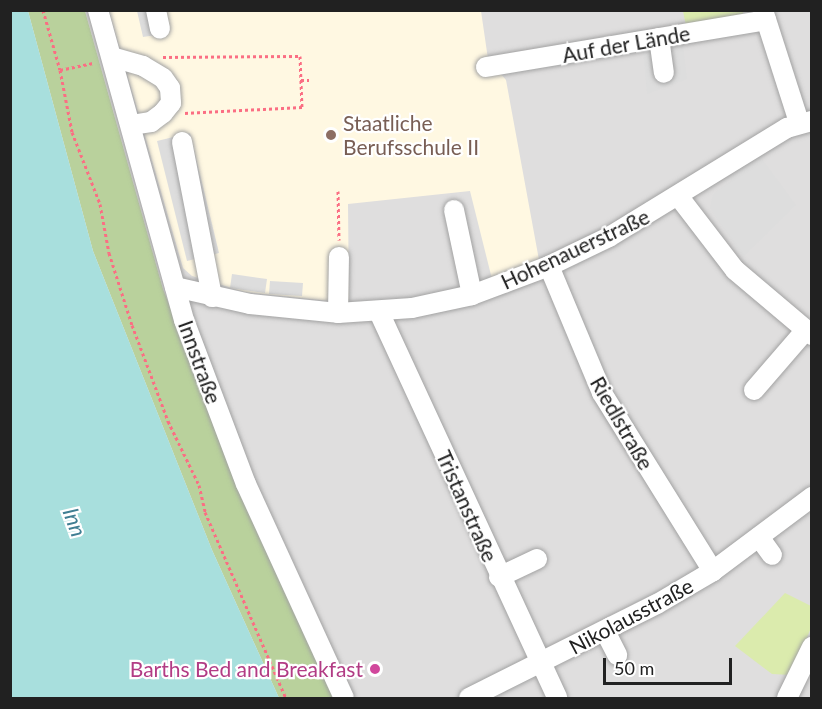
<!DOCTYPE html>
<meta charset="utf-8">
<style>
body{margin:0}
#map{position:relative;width:822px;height:709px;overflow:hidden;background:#f1ebe7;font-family:Lato,sans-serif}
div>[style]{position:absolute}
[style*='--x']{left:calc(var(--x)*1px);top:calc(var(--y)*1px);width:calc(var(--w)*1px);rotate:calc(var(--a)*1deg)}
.residential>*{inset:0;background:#dfdede}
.education>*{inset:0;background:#fff8e2}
.grass>*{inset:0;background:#dbebad}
.forest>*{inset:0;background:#b9d19c}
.parking>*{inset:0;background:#ddd}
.water>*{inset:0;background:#a8dfdd}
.path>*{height:3px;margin-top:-1.5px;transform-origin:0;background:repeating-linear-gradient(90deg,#fb6e83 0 3px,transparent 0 6px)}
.roads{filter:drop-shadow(0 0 2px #a2a2a2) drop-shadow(0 0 2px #a2a2a2)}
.minor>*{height:20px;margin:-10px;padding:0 10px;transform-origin:10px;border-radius:10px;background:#fff}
.dots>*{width:16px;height:16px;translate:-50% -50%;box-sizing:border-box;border:3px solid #fff;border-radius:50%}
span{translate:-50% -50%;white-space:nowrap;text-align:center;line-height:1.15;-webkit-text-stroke:4.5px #fff;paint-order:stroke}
.street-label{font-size:21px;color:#212121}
.education-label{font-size:21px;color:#785e54}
.left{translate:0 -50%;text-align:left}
.hotel-label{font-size:21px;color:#b23c85}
.right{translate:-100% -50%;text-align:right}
.water-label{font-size:22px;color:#3f7e92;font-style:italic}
.frame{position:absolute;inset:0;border:12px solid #212121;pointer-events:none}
.scale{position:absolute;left:603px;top:658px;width:129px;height:27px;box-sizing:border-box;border:3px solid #212121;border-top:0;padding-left:8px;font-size:18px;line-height:21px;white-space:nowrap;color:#212121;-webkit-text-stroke:4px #fff;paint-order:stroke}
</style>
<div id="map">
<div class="residential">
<div style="clip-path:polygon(85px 11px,811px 11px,811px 698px,336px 698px,261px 538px,163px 289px)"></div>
</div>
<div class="education">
<div style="clip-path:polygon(109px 11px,481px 11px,488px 59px,506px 80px,539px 260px,492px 279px,470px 191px,348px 204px,349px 303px,245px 292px,192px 276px,183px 268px)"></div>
</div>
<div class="grass">
<div style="clip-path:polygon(683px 11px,744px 11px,740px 18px,686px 26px)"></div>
<div style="clip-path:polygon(785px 593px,811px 606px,811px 628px,791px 675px,772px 674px,735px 646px)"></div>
</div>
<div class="forest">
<div style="clip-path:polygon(28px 11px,85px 11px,163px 289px,261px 538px,336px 698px,279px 698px,212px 550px,93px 251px)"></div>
</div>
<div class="parking">
<div style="clip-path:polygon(137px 11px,151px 11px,156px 35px,143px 37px)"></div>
<div style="clip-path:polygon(683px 45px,687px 79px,647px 94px,643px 51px)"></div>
<div style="clip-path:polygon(190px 133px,219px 253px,187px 261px,157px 141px)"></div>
<div style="clip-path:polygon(759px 155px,796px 205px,743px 257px,710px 208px,713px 194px,731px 181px,729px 174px)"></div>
<div style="clip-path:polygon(232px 274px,267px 279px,265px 293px,230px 288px)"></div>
<div style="clip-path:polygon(270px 281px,303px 283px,302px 296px,269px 294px)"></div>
</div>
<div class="water">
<div style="clip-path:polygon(10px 11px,28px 11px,93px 251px,212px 550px,279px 698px,11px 698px)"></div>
</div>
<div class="path">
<div style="--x:43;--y:10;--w:62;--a:74.2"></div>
<div style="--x:60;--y:70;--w:63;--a:79"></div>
<div style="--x:72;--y:132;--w:77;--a:68.7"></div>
<div style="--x:100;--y:204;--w:50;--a:79.6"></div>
<div style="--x:109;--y:253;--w:76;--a:72.3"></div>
<div style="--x:132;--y:325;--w:103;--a:69.4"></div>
<div style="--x:168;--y:421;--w:71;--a:64.2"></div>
<div style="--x:199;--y:485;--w:28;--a:77"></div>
<div style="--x:205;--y:512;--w:203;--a:66.5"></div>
<div style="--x:163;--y:57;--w:137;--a:-0.4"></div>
<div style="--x:300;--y:56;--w:51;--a:87.8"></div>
<div style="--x:302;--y:107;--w:118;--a:177.1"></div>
<div style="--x:60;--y:70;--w:35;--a:-12"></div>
<div style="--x:301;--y:80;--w:8;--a:0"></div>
<div style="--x:338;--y:191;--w:49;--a:88.8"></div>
</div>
<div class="roads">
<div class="minor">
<div style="--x:98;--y:10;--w:322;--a:74.5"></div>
<div style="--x:184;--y:320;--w:175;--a:69.3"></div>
<div style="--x:246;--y:484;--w:235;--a:65.4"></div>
<div style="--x:156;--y:10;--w:19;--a:78"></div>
<div style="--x:763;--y:10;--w:118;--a:72.2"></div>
<div style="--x:659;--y:38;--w:35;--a:82"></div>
<div style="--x:112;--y:57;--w:32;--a:16"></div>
<div style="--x:143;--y:66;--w:23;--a:31"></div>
<div style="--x:163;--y:78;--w:12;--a:55"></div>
<div style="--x:170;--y:88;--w:15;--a:86"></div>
<div style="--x:171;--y:103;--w:13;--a:129"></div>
<div style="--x:163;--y:113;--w:15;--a:143"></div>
<div style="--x:151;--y:122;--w:19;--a:171"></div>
<div style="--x:486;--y:67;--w:284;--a:-9.5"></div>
<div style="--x:182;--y:142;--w:158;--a:79"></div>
<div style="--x:679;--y:197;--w:92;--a:52.5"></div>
<div style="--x:735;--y:270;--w:101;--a:40.2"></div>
<div style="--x:454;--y:210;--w:87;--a:78"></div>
<div style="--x:549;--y:266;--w:138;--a:67.3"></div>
<div style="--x:602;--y:393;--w:210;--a:58.1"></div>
<div style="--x:175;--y:287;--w:77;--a:12.8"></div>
<div style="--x:250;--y:304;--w:88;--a:5.8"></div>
<div style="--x:338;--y:313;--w:74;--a:-3.9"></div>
<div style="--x:412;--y:308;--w:61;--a:-12.2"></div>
<div style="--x:472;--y:295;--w:82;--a:-20.6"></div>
<div style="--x:549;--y:266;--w:67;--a:-25.8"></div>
<div style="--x:609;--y:237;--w:209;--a:-31.5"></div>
<div style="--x:787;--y:128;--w:26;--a:-16"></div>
<div style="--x:379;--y:312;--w:425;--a:65.2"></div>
<div style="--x:338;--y:313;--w:56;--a:-89"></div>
<div style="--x:754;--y:390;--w:78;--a:-49.2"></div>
<div style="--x:759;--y:537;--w:22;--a:54"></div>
<div style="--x:499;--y:577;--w:42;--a:-25.3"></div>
<div style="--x:605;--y:631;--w:27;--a:63"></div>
<div style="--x:469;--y:698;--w:210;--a:-26.6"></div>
<div style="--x:657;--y:604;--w:65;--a:-30.5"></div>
<div style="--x:713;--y:571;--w:124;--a:-36.8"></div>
<div style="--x:787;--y:698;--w:57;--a:-63.9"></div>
</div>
</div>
<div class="dots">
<div style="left:331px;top:135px;background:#8d6e63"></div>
<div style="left:375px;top:669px;background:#d1479c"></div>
</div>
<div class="street-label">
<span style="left:626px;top:44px;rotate:-10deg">Auf der Lände</span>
<span style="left:575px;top:249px;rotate:-25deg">Hohenauerstraße</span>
<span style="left:200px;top:362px;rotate:70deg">Innstraße</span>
<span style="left:622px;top:423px;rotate:60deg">Riedlstraße</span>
<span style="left:467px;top:506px;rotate:66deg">Tristanstraße</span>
<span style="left:631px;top:616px;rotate:-28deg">Nikolausstraße</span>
</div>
<div class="education-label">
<span class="left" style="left:343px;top:135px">Staatliche<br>Berufsschule II</span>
</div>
<div class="hotel-label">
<span class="right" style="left:363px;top:669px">Barths Bed and Breakfast</span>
</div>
<div class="water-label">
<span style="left:75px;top:522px;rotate:70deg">Inn</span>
</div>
<div class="frame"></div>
<div class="scale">50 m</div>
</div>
